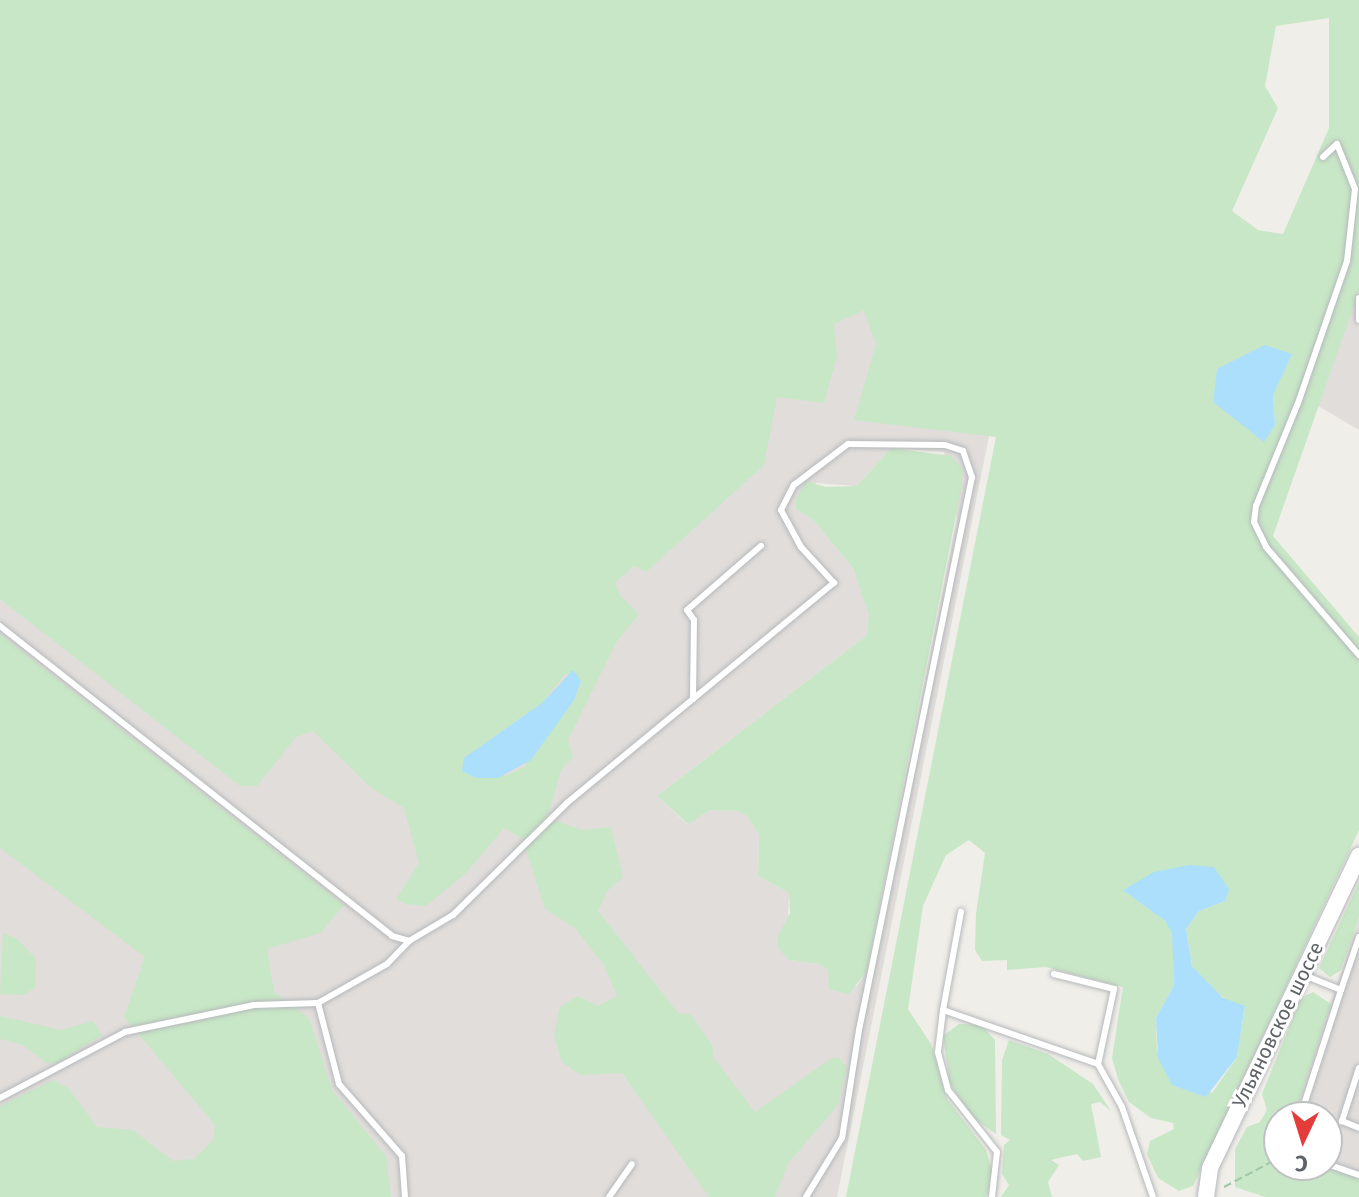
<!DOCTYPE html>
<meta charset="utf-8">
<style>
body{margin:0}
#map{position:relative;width:1359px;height:1197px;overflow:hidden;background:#f0eee8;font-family:"Fira Sans",sans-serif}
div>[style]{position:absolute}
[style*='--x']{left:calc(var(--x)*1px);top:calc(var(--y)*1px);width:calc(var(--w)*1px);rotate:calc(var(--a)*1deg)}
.industrial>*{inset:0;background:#e0ddda}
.green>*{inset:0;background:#c8e7c6}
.water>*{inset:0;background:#acdffc}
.path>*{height:2px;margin-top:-1px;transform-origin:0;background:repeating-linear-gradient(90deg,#9fc8a8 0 8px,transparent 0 12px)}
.roads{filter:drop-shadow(0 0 2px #b5b8bc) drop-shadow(0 0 2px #b5b8bc)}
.service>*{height:6px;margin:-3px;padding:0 3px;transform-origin:3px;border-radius:3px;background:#fff}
.secondary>*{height:16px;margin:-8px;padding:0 8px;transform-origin:8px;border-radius:8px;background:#fff}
span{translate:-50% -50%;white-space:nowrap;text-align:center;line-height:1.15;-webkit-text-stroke:6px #fff;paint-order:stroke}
.street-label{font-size:20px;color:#5f6367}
.north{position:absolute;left:1263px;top:1101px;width:80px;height:80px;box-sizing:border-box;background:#fff;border:2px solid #bfc1c2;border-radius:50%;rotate:184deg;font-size:22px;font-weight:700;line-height:32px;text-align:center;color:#5f6367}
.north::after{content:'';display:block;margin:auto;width:28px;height:36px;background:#e43c3a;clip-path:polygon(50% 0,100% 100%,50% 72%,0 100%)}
</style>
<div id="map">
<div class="industrial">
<div style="clip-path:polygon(evenodd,0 0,1076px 0,837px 1197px,0 1197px,0 0,891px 448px,944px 452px,957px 518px,867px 971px,856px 987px,819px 964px,789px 960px,777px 938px,788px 922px,789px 893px,758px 876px,759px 835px,748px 817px,740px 811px,710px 810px,687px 824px,657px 796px,867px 635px,870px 615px,853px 568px,813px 520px,796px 509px,816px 483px,857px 486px,891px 448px)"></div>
<div style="clip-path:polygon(1359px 278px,1359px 430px,1310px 401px)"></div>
<div style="clip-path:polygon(1359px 918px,1359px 1178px,1319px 1165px,1327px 1165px,1327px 1117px,1294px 1117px)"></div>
</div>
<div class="green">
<div style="clip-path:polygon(evenodd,0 0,1359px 0,1359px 291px,1273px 536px,1359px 637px,1359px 830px,1193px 1186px,1179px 1191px,1158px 1178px,1147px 1154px,1150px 1141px,1174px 1129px,1173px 1123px,1151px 1118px,1129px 1102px,1118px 1079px,1112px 1058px,1123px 987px,1046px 967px,1007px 970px,1007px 960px,982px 961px,975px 950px,976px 914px,985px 853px,969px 840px,946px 855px,923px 906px,908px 1009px,931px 1044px,947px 1099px,986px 1150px,992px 1171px,988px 1192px,986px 1197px,846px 1197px,996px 437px,854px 420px,876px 344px,864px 310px,834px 324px,837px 356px,824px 403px,777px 397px,764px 465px,646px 572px,634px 566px,615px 582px,620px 596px,639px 614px,617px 641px,568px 740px,573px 757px,561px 770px,547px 818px,582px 830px,611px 827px,623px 877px,608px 890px,598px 911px,678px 1013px,691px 1015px,712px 1045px,714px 1058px,755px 1112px,830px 1059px,838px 1057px,847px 1067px,838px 1105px,789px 1162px,775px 1197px,709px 1197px,622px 1073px,580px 1075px,562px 1062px,554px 1035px,560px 1007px,578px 996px,598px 1006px,617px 996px,604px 965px,575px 928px,545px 909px,522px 838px,504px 828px,465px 874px,426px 906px,406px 904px,396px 899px,419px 863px,404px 808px,370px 787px,313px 731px,296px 737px,257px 786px,240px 786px,0 599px,0 0,1329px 18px,1329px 128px,1283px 234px,1258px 230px,1232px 211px,1278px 108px,1265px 86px,1276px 26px,1329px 18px,0 0,1291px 354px,1273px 395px,1275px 425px,1217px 369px,1291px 354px,0 0,566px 673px,580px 687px,574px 700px,524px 767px,505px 776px,464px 758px,542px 703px,566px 673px,0 0,1124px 890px,1225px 901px,1199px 911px,1186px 929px,1192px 966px,1204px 982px,1234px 1006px,1245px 1007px,1237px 1057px,1212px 1093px,1157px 1051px,1156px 1018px,1174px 985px,1173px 933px,1165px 921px,1124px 890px)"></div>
<div style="clip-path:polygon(891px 448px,951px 456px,963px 470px,961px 489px,867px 971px,849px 994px,829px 989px,828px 970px,819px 964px,789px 960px,778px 948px,777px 938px,790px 913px,789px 893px,758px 876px,759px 835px,748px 817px,739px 811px,710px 810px,688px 824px,657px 796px,867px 635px,869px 615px,853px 568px,813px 520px,796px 509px,796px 499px,806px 481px,826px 487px,857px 486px)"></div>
<div style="clip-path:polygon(0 634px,344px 905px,320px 933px,267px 949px,274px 992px,309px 1018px,332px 1090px,386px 1156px,391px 1197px,0 1197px,0 1106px,53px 1080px,68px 1088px,97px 1127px,133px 1130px,173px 1161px,194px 1159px,213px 1140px,215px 1125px,124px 1017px,145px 957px,0 848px)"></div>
<div style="clip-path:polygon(1359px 882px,1359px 918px,1341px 970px,1330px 977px,1319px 968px)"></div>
<div style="clip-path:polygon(3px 933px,16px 938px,36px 959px,35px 988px,23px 995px,0 994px)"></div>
<div style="clip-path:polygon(1313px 992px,1331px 1004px,1294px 1117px,1279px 1117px,1279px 1165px,1319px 1165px,1359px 1178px,1359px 1197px,1265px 1197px,1235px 1187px,1235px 1149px,1247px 1127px,1260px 1122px,1267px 1110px,1262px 1094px,1301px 998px)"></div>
<div style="clip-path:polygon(0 1016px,61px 1030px,93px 1021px,102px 1035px,58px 1063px,46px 1063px,23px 1045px,0 1039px)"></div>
<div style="clip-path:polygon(959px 1024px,981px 1025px,995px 1040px,996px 1134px,972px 1117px,950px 1084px,943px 1036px)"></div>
<div style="clip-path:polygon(1009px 1040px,1048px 1054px,1093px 1084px,1111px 1111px,1100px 1102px,1091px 1104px,1101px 1157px,1083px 1161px,1077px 1154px,1051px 1160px,1059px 1165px,1048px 1182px,1052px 1197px,1001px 1197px,1009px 1185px,1002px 1174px,1004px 1145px,1010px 1140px,1001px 1135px,1002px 1060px)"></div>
</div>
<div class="water">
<div style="clip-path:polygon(1265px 345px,1292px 354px,1273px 395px,1275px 425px,1264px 442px,1213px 402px,1217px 369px)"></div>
<div style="clip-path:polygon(573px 670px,581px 681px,574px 700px,531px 760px,498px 778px,476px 778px,462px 771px,464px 758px,542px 703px)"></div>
<div style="clip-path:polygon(1189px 865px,1214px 867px,1229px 889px,1225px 901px,1199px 911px,1186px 929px,1192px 966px,1223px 998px,1245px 1006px,1237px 1057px,1206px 1097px,1172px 1085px,1158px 1058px,1156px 1018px,1174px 985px,1172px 933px,1165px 921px,1123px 890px,1154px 872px)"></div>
</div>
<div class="path">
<div style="--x:1224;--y:1187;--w:62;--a:-27.8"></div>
</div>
<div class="roads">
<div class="service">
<div style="--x:1323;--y:157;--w:19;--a:-43"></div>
<div style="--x:1337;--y:144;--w:48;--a:68.2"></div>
<div style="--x:1355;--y:189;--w:72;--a:96.3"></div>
<div style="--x:1347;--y:261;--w:150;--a:109"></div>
<div style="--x:1298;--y:403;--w:111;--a:112.2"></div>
<div style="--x:1256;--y:506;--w:16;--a:97"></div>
<div style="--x:1254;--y:522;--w:28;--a:64"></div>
<div style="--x:1266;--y:547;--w:143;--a:49.3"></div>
<div style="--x:1359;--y:298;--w:22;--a:90"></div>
<div style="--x:0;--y:626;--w:500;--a:38.3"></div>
<div style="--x:392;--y:936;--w:18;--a:16"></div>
<div style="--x:409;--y:941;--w:51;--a:-30.6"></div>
<div style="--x:453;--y:915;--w:161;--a:-44.5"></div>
<div style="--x:568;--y:802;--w:345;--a:-39.5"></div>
<div style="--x:834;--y:583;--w:49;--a:-132.5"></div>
<div style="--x:801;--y:547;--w:42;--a:-118.4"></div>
<div style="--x:781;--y:510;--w:28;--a:-63"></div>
<div style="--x:794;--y:485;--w:68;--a:-37.2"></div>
<div style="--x:848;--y:444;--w:97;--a:0.6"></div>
<div style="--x:945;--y:445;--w:19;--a:18"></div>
<div style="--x:963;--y:451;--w:28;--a:71"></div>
<div style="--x:972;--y:477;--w:564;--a:101.55"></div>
<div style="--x:859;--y:1030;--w:109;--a:98.9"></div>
<div style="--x:842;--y:1138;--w:69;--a:121.4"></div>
<div style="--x:693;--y:699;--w:79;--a:-89.3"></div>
<div style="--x:694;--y:620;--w:12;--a:-125"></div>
<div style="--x:687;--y:610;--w:98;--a:-40.9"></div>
<div style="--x:1054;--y:974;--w:62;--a:14"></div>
<div style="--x:1114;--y:989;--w:77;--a:102"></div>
<div style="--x:1098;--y:1064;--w:49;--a:60.8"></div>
<div style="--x:1122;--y:1107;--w:95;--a:71"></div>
<div style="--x:1341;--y:990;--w:56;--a:-71.2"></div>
<div style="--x:943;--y:1010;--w:100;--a:-79.6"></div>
<div style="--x:1359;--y:1068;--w:56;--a:107.8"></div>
<div style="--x:1342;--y:1121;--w:18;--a:22"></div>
<div style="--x:0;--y:1098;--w:141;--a:-27.8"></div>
<div style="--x:125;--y:1032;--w:132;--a:-11.8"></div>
<div style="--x:254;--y:1005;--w:64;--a:-1.8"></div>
<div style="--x:1300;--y:1117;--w:133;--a:-72.1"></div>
<div style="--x:1341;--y:990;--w:38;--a:-158"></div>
<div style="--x:1327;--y:1164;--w:34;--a:19"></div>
<div style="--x:405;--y:1197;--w:41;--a:-94.2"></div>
<div style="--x:402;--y:1156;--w:96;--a:-131.2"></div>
<div style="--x:339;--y:1084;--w:84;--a:-104.5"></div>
<div style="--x:318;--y:1003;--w:79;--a:-29.5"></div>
<div style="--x:387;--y:964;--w:32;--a:-46"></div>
<div style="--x:609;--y:1197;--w:40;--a:-55.1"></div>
<div style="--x:992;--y:1197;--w:45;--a:-83.7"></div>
<div style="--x:997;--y:1152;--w:79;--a:-128.3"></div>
<div style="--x:948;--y:1090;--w:39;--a:-105"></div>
<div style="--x:938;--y:1052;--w:42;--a:-83.2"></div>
<div style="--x:943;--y:1010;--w:164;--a:19.2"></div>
</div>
<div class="secondary">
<div style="--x:1206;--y:1197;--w:29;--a:-82"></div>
<div style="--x:1210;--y:1168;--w:346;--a:-64.5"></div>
</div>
</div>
<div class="street-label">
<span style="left:1278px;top:1025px;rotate:-64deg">Ульяновское шоссе</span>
</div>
<div class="north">С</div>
</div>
